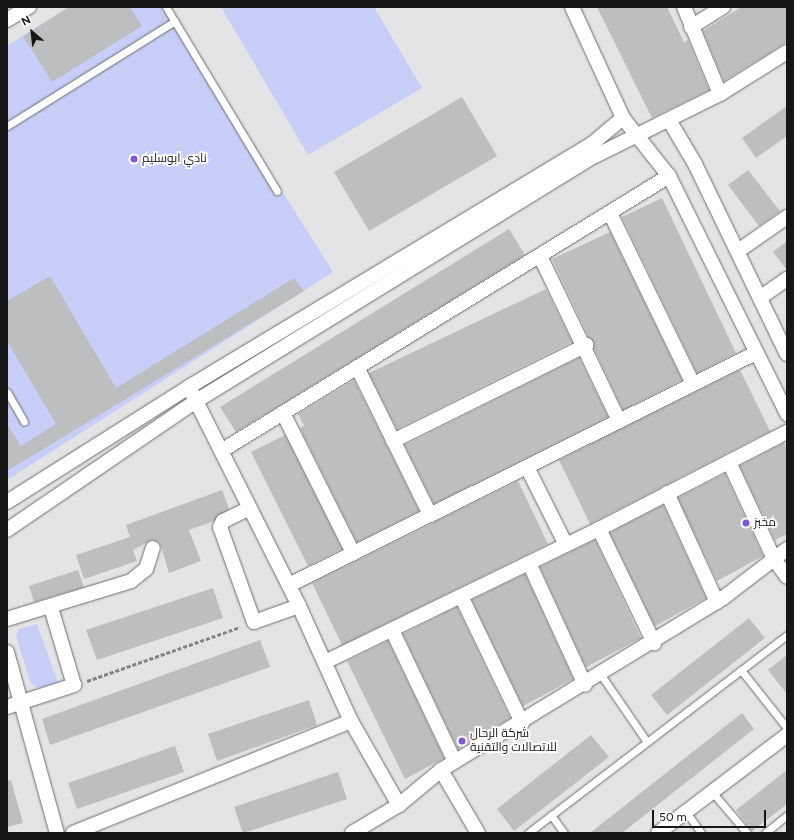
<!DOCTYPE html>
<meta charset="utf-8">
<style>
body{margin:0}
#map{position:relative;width:794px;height:840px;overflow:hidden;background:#e4e4e6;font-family:Figtree,Cairo,sans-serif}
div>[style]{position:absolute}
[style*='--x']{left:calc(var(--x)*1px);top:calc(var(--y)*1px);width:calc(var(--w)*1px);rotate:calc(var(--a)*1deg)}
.green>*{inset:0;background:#c7cff8}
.building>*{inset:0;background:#bdbebf}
.path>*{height:2.5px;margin-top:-1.25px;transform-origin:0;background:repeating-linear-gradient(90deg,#838384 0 4px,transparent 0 6px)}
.roads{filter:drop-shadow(0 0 1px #6b6c6d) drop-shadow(0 0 1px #6b6c6d)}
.service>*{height:7px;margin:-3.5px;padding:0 3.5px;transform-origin:3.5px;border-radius:3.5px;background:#fff}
.minor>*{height:14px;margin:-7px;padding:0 7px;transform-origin:7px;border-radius:7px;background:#fff}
.dots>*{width:11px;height:11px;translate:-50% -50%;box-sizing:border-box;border:2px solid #fff;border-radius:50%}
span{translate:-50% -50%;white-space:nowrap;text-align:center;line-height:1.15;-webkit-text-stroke:3.5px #fff;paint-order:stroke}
.poi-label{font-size:12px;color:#161616}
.left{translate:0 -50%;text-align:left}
.frame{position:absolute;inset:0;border:8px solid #161616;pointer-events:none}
.north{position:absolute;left:12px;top:12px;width:40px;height:40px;-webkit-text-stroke:3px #fff;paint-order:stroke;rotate:332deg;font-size:11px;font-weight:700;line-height:16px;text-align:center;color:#161616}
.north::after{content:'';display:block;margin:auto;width:14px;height:18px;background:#161616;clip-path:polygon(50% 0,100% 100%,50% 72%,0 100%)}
.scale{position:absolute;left:652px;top:810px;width:114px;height:18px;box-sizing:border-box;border:2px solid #161616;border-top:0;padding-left:5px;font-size:12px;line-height:14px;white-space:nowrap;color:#161616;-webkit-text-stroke:3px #fff;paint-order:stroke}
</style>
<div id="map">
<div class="green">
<div style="clip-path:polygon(69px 7px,166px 7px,333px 272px,7px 480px,7px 46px)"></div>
<div style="clip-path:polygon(221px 7px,374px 7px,422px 88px,308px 155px)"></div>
<div style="clip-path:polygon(37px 624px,58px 683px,37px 688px,30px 682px,16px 636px,19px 629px)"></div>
</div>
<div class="building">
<div style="clip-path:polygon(69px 7px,130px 7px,142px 26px,52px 82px,23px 36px)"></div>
<div style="clip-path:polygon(597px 7px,667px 7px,684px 42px,688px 40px,709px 90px,652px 118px)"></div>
<div style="clip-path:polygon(741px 7px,787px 7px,787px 42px,724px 81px,703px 31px)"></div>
<div style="clip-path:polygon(462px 97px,497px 156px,369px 231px,334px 172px)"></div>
<div style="clip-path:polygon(787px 106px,787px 136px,756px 158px,742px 138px)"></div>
<div style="clip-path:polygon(748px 170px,780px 211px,759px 226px,728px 185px)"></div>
<div style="clip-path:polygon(662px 198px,736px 353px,697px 373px,622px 217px)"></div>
<div style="clip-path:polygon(509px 229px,525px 255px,236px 432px,220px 407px)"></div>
<div style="clip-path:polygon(610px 232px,682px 380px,623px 410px,552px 259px)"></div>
<div style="clip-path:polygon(787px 241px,787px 270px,773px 252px)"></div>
<div style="clip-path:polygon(50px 276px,116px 388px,294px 278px,304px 291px,7px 471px,7px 424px,21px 446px,56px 424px,7px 341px,7px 301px)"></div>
<div style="clip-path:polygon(546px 289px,572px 342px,397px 429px,369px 373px)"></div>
<div style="clip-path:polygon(579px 358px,608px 417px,434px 504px,405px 445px)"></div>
<div style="clip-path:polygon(740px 370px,770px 431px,590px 524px,559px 460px)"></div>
<div style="clip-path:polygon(354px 380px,419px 511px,357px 542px,300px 428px,304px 426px,298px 414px)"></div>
<div style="clip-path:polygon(285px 435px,342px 549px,308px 566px,251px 452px)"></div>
<div style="clip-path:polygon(784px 443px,787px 450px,787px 534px,775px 540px,740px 466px)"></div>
<div style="clip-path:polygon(725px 474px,763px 556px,717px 581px,678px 498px)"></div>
<div style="clip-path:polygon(518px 481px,548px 544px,342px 645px,312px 583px)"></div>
<div style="clip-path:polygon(222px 490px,229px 509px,214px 521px,189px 530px,201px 561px,169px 573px,160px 543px,152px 540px,133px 550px,137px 561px,84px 579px,76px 555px,130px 537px,126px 525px)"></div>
<div style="clip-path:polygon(663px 505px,706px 598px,655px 626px,610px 533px)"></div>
<div style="clip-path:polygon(595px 540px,641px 638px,586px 667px,540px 567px)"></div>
<div style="clip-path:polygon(78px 570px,84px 587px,34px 602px,29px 586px)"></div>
<div style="clip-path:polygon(525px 574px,573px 679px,523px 706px,472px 600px)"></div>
<div style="clip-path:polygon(213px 588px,223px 618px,97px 660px,86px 630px)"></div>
<div style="clip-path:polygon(457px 607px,510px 718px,458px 749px,403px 634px)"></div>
<div style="clip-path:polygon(749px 618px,765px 638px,667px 715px,651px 695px)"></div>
<div style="clip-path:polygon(260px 640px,270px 667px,50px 745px,42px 719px)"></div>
<div style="clip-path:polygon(388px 641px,444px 758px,405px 779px,347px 661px)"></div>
<div style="clip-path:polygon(787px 655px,787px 694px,768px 670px)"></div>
<div style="clip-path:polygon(309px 700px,317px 725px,217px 761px,208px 734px)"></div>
<div style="clip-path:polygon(742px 713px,754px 729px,622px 833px,590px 833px)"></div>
<div style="clip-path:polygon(591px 735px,609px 757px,514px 831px,497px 809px)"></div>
<div style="clip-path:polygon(175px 746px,184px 772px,77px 809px,68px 783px)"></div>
<div style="clip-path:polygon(787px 770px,787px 804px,752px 831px,736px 810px)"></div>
<div style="clip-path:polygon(338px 772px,347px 799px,243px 833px,234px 807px)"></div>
<div style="clip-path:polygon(11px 780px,23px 823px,7px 827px,7px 781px)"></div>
</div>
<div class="path">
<div style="--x:87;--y:681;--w:162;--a:-19.4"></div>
</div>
<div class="roads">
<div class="service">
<div style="--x:166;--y:7;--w:215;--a:58.9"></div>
<div style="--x:7;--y:126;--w:198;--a:-32"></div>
<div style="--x:7;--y:392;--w:34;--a:60"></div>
<div style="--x:741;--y:670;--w:74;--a:51.6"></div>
<div style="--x:601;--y:675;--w:81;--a:55.5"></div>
<div style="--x:712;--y:792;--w:54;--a:49.5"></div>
<div style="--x:686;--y:812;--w:26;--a:54"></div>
<div style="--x:551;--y:815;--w:22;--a:54"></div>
<div style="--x:528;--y:833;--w:326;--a:-37.4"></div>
<div style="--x:765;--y:833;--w:28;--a:-39"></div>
</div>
<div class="minor">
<div style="--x:572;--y:7;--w:122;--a:65.3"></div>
<div style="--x:623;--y:118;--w:74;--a:51.6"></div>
<div style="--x:669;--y:176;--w:266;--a:63.6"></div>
<div style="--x:684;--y:7;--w:94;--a:67.5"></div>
<div style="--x:7;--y:20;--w:26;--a:-31"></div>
<div style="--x:691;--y:27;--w:38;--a:-32"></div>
<div style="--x:669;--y:120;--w:51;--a:59.4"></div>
<div style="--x:695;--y:164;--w:211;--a:64.2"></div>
<div style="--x:610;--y:213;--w:190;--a:64.1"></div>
<div style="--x:738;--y:251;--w:60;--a:-34.8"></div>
<div style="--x:541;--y:258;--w:181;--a:64.4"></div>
<div style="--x:761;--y:297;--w:32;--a:-35"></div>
<div style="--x:357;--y:367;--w:165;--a:63.7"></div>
<div style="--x:192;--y:393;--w:238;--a:63.3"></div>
<div style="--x:299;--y:606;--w:126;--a:65.7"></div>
<div style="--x:351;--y:721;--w:97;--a:60.3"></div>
<div style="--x:283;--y:413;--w:157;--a:63.4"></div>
<div style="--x:393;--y:441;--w:216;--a:-26.4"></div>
<div style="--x:221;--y:451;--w:526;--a:-31.54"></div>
<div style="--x:729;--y:462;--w:107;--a:65.1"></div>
<div style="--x:774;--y:559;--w:22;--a:54"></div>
<div style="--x:527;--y:467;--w:87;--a:63.4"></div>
<div style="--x:667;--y:493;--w:120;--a:65.4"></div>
<div style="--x:7;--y:502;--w:215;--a:-32.3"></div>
<div style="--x:189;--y:387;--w:472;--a:-31.1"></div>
<div style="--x:593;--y:143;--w:39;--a:-40"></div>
<div style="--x:250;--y:508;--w:30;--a:154"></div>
<div style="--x:223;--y:521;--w:7;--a:117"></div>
<div style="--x:220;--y:527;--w:101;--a:70.3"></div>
<div style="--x:254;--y:622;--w:48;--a:-19.6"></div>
<div style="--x:599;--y:529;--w:127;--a:64.2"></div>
<div style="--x:7;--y:530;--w:229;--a:-34.3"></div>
<div style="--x:196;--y:401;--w:468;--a:-31.6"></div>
<div style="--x:595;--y:156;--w:140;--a:-26.4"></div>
<div style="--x:720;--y:94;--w:79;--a:-32.1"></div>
<div style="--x:529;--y:563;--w:134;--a:65.3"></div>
<div style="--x:289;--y:585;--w:519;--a:-26.42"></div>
<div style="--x:461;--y:596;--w:141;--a:64.3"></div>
<div style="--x:7;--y:619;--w:130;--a:-17"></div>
<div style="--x:131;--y:581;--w:19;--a:-39"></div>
<div style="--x:146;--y:569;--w:22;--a:-72"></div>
<div style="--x:392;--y:630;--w:146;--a:64.5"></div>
<div style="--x:7;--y:652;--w:188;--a:74.6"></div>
<div style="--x:325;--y:662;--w:305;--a:-25.9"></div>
<div style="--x:599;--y:529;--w:212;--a:-27.3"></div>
<div style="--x:7;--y:707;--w:71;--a:-18.2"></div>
<div style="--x:74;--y:685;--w:80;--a:-106.6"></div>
<div style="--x:441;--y:770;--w:73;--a:59.6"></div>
<div style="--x:73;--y:833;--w:300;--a:-21.9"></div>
<div style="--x:352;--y:833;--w:55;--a:-30.8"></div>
<div style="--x:399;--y:805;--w:55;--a:-39.8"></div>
<div style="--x:441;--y:770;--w:330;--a:-31.4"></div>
<div style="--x:723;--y:598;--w:81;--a:-37.4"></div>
<div style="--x:658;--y:833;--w:162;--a:-37.2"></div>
</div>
</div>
<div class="dots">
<div style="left:134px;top:159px;background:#805ad4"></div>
<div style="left:746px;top:523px;background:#805ad4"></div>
<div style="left:462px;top:741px;background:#805ad4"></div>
</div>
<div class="poi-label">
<span class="left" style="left:142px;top:159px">نادي ابوسليم</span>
<span class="left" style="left:754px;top:523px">مخبز</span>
<span class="left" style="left:470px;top:741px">شركة الرحال<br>للاتصالات والتقنية</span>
</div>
<div class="frame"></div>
<div class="north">N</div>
<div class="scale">50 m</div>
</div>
